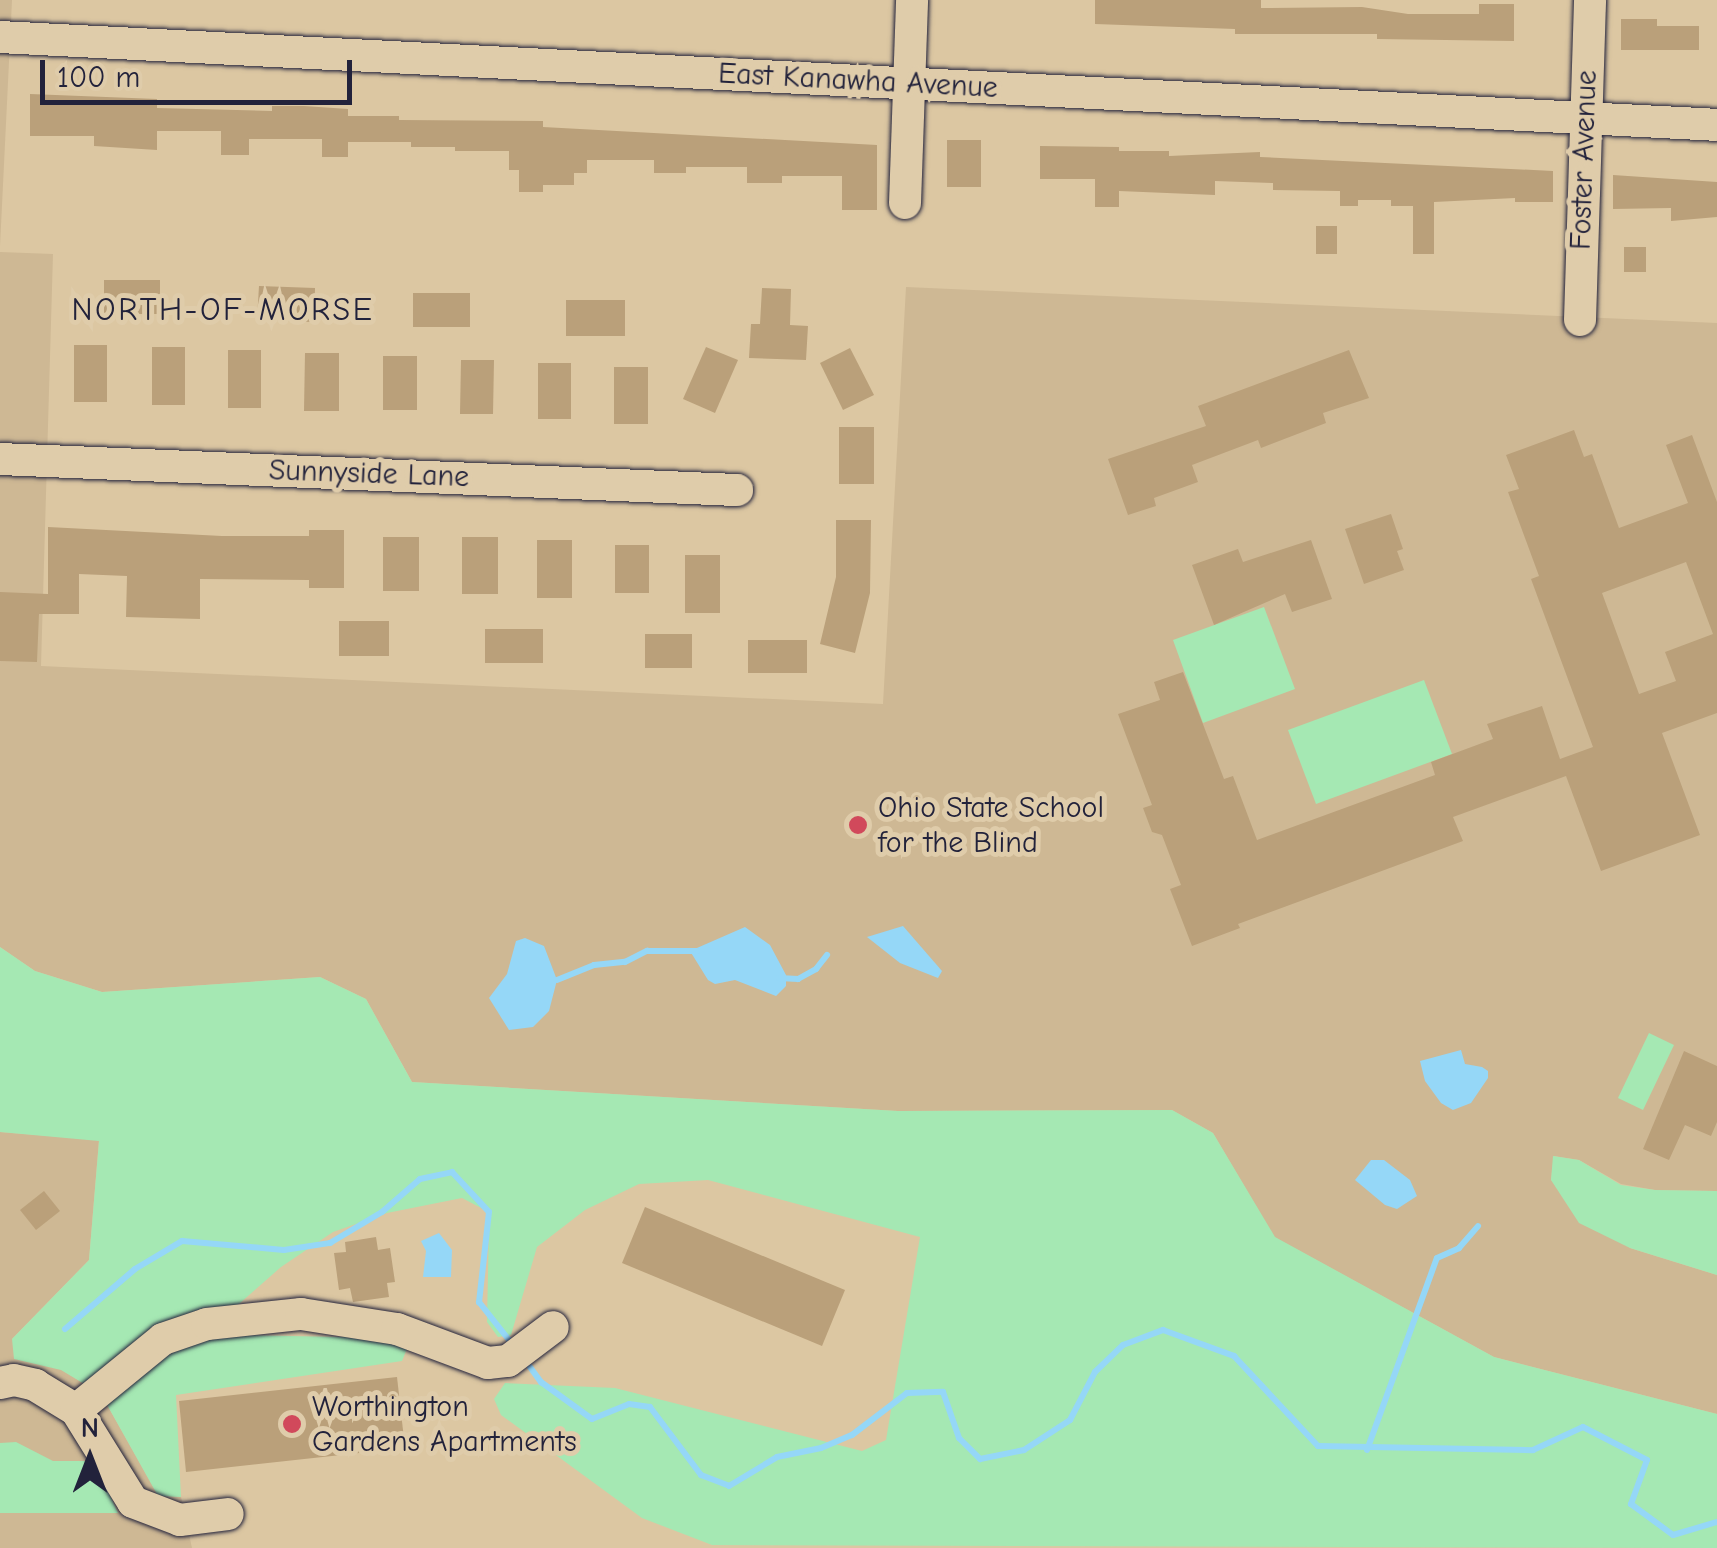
<!DOCTYPE html>
<style>
body{margin:0}
#map{position:relative;width:1717px;height:1548px;overflow:hidden;background:#dcc7a2;font-family:"Comic Neue",sans-serif}
div>[style]{position:absolute}
[style*='--x']{left:calc(var(--x)*1px);top:calc(var(--y)*1px);width:calc(var(--w)*1px);rotate:calc(var(--a)*1deg)}
.built>*{inset:0;background:#ceb894}
.green>*{inset:0;background:#a5e8b3}
.water>*{inset:0;background:#95d7f7}
.stream>*{height:6px;margin:-3px;padding:0 3px;transform-origin:3px;border-radius:3px;background:#95d7f7}
.building>*{inset:0;background:#baa07a}
.roads{filter:drop-shadow(0 0 2px #22223b) drop-shadow(0 0 2px #22223b)}
.minor>*{height:32px;margin:-16px;padding:0 16px;transform-origin:16px;border-radius:16px;background:#dfccaa}
.dots>*{width:28px;height:28px;translate:-50% -50%;box-sizing:border-box;border:5px solid #dfccaa;border-radius:50%}
span{translate:-50% -50%;white-space:nowrap;text-align:center;line-height:1.15;-webkit-text-stroke:10px #dfccaa;paint-order:stroke}
.street-label{font-size:30px;color:#22223b}
.poi-label{font-size:30px;color:#22223b}
.left{translate:0 -50%;text-align:left}
.neighbourhood-label{font-size:32px;color:#22223b;letter-spacing:2.5px}
.north{position:absolute;left:40px;top:1408px;width:100px;height:100px;-webkit-text-stroke:8px #dfccaa;paint-order:stroke;rotate:0deg;font-size:28px;font-weight:700;line-height:40px;text-align:center;color:#22223b}
.north::after{content:'';display:block;margin:auto;width:35px;height:45px;background:#22223b;clip-path:polygon(50% 0,100% 100%,50% 72%,0 100%)}
.scale{position:absolute;left:40px;top:60px;width:312px;height:45px;box-sizing:border-box;border:5px solid #22223b;border-top:0;padding-left:12px;font-size:30px;line-height:35px;white-space:nowrap;color:#22223b;-webkit-text-stroke:8px #dfccaa;paint-order:stroke}
</style>
<div id="map">
<div class="built">
<div style="clip-path:polygon(0 0,12px 0,0 246px)"></div>
<div style="clip-path:polygon(0 252px,53px 254px,41px 666px,883px 704px,906px 287px,1717px 323px,1717px 1191px,1655px 1190px,1621px 1184px,1579px 1160px,1554px 1156px,1551px 1180px,1630px 1248px,1717px 1275px,1717px 1414px,1494px 1357px,1274px 1237px,1213px 1133px,1172px 1110px,898px 1111px,412px 1082px,366px 999px,320px 977px,102px 992px,35px 971px,0 947px)"></div>
<div style="clip-path:polygon(0 1132px,99px 1140px,89px 1260px,12px 1339px,101px 1394px,158px 1495px,181px 1497px,192px 1548px,0 1548px)"></div>
</div>
<div class="green">
<div style="clip-path:polygon(1264px 607px,1295px 689px,1203px 723px,1173px 640px)"></div>
<div style="clip-path:polygon(1424px 680px,1452px 754px,1316px 804px,1288px 730px)"></div>
<div style="clip-path:polygon(0 947px,35px 971px,102px 992px,320px 977px,366px 999px,412px 1082px,898px 1111px,1172px 1110px,1213px 1133px,1275px 1237px,1494px 1357px,1717px 1414px,1717px 1548px,712px 1545px,642px 1518px,501px 1415px,494px 1399px,505px 1383px,615px 1388px,862px 1451px,886px 1440px,920px 1237px,708px 1180px,639px 1184px,585px 1210px,537px 1247px,511px 1335px,498px 1337px,487px 1322px,489px 1224px,485px 1210px,462px 1198px,387px 1213px,333px 1232px,281px 1267px,199px 1339px,245px 1335px,391px 1338px,408px 1346px,402px 1361px,176px 1395px,181px 1497px,158px 1496px,101px 1394px,61px 1370px,14px 1359px,12px 1339px,89px 1260px,99px 1141px,0 1132px)"></div>
<div style="clip-path:polygon(1649px 1033px,1674px 1045px,1643px 1110px,1618px 1098px)"></div>
<div style="clip-path:polygon(1553px 1156px,1579px 1160px,1621px 1185px,1655px 1190px,1717px 1191px,1717px 1275px,1630px 1248px,1579px 1223px,1551px 1180px)"></div>
<div style="clip-path:polygon(16px 1442px,53px 1461px,88px 1461px,98px 1468px,118px 1513px,0 1513px,0 1443px)"></div>
</div>
<div class="water">
<div style="clip-path:polygon(903px 926px,942px 971px,938px 978px,900px 963px,867px 937px)"></div>
<div style="clip-path:polygon(745px 927px,770px 945px,786px 975px,786px 986px,776px 996px,735px 980px,715px 984px,708px 980px,690px 951px)"></div>
<div style="clip-path:polygon(525px 938px,544px 946px,557px 980px,549px 1011px,533px 1027px,509px 1030px,489px 998px,507px 974px,516px 941px)"></div>
<div style="clip-path:polygon(1461px 1050px,1465px 1064px,1482px 1067px,1488px 1071px,1488px 1078px,1471px 1103px,1453px 1110px,1441px 1103px,1425px 1081px,1420px 1061px)"></div>
<div style="clip-path:polygon(1371px 1160px,1384px 1160px,1410px 1180px,1417px 1196px,1397px 1209px,1385px 1205px,1355px 1180px)"></div>
<div style="clip-path:polygon(439px 1233px,452px 1250px,451px 1277px,423px 1277px,426px 1251px,421px 1241px)"></div>
</div>
<div class="stream">
<div style="--x:779;--y:978;--w:19;--a:3"></div>
<div style="--x:798;--y:979;--w:21;--a:-29"></div>
<div style="--x:816;--y:969;--w:18;--a:-52"></div>
<div style="--x:557;--y:980;--w:40;--a:-22"></div>
<div style="--x:594;--y:965;--w:31;--a:-6"></div>
<div style="--x:625;--y:962;--w:25;--a:-27"></div>
<div style="--x:647;--y:951;--w:50;--a:0"></div>
<div style="--x:65;--y:1329;--w:92;--a:-40.6"></div>
<div style="--x:135;--y:1269;--w:55;--a:-30.8"></div>
<div style="--x:182;--y:1241;--w:102;--a:5"></div>
<div style="--x:284;--y:1250;--w:47;--a:-8.7"></div>
<div style="--x:330;--y:1243;--w:61;--a:-30.8"></div>
<div style="--x:382;--y:1212;--w:50;--a:-41"></div>
<div style="--x:420;--y:1179;--w:33;--a:-12"></div>
<div style="--x:452;--y:1172;--w:54;--a:47.2"></div>
<div style="--x:489;--y:1212;--w:91;--a:96.3"></div>
<div style="--x:479;--y:1302;--w:48;--a:51.7"></div>
<div style="--x:530;--y:1367;--w:19;--a:54"></div>
<div style="--x:541;--y:1382;--w:63;--a:36"></div>
<div style="--x:592;--y:1419;--w:40;--a:-22"></div>
<div style="--x:629;--y:1404;--w:21;--a:8"></div>
<div style="--x:650;--y:1407;--w:85;--a:53.1"></div>
<div style="--x:701;--y:1475;--w:30;--a:21"></div>
<div style="--x:729;--y:1486;--w:56;--a:-31.1"></div>
<div style="--x:777;--y:1457;--w:45;--a:-11.6"></div>
<div style="--x:821;--y:1448;--w:34;--a:-23"></div>
<div style="--x:852;--y:1435;--w:69;--a:-37.4"></div>
<div style="--x:907;--y:1393;--w:36;--a:-2"></div>
<div style="--x:943;--y:1392;--w:49;--a:70.8"></div>
<div style="--x:959;--y:1438;--w:30;--a:45"></div>
<div style="--x:980;--y:1459;--w:45;--a:-11.6"></div>
<div style="--x:1024;--y:1450;--w:55;--a:-33.1"></div>
<div style="--x:1070;--y:1420;--w:54;--a:-62.5"></div>
<div style="--x:1095;--y:1372;--w:39;--a:-44"></div>
<div style="--x:1123;--y:1345;--w:43;--a:-20.6"></div>
<div style="--x:1163;--y:1330;--w:76;--a:20.1"></div>
<div style="--x:1234;--y:1356;--w:123;--a:47"></div>
<div style="--x:1318;--y:1446;--w:215;--a:1.1"></div>
<div style="--x:1533;--y:1450;--w:55;--a:-24.7"></div>
<div style="--x:1583;--y:1427;--w:72;--a:27.3"></div>
<div style="--x:1647;--y:1460;--w:47;--a:110"></div>
<div style="--x:1631;--y:1504;--w:52;--a:36.4"></div>
<div style="--x:1673;--y:1535;--w:46;--a:-16.5"></div>
<div style="--x:1367;--y:1450;--w:204;--a:-70"></div>
<div style="--x:1437;--y:1258;--w:24;--a:-24"></div>
<div style="--x:1459;--y:1248;--w:29;--a:-49"></div>
</div>
<div class="building">
<div style="clip-path:polygon(1095px 0,1261px 0,1261px 8px,1362px 7px,1408px 14px,1479px 14px,1479px 4px,1514px 4px,1514px 41px,1377px 39px,1377px 34px,1235px 34px,1235px 29px,1095px 24px)"></div>
<div style="clip-path:polygon(1621px 19px,1657px 19px,1657px 26px,1699px 26px,1699px 50px,1621px 50px)"></div>
<div style="clip-path:polygon(30px 94px,157px 99px,157px 108px,272px 111px,272px 106px,304px 106px,348px 109px,348px 116px,399px 116px,399px 120px,543px 121px,543px 127px,877px 145px,877px 210px,842px 210px,842px 176px,782px 176px,782px 183px,747px 183px,747px 167px,686px 167px,686px 173px,654px 173px,654px 160px,587px 160px,587px 173px,574px 173px,574px 185px,543px 185px,543px 192px,519px 192px,519px 170px,509px 170px,509px 151px,455px 151px,455px 147px,411px 147px,411px 142px,348px 142px,348px 157px,322px 157px,322px 139px,249px 139px,249px 155px,221px 155px,221px 131px,157px 131px,157px 150px,94px 146px,94px 136px,30px 136px)"></div>
<div style="clip-path:polygon(947px 140px,981px 140px,981px 187px,947px 187px)"></div>
<div style="clip-path:polygon(1040px 146px,1119px 147px,1119px 151px,1169px 151px,1169px 156px,1260px 152px,1260px 157px,1553px 171px,1553px 202px,1515px 202px,1515px 198px,1434px 202px,1434px 254px,1413px 254px,1413px 206px,1391px 206px,1391px 200px,1358px 200px,1358px 206px,1340px 206px,1340px 191px,1273px 190px,1273px 183px,1215px 181px,1215px 195px,1119px 191px,1119px 207px,1095px 207px,1095px 179px,1040px 179px)"></div>
<div style="clip-path:polygon(1613px 175px,1717px 182px,1717px 217px,1671px 221px,1671px 208px,1613px 209px)"></div>
<div style="clip-path:polygon(1316px 226px,1337px 226px,1337px 254px,1316px 254px)"></div>
<div style="clip-path:polygon(1624px 247px,1646px 247px,1646px 272px,1624px 272px)"></div>
<div style="clip-path:polygon(104px 280px,160px 280px,160px 314px,104px 314px)"></div>
<div style="clip-path:polygon(259px 286px,315px 288px,314px 322px,257px 320px)"></div>
<div style="clip-path:polygon(762px 288px,791px 289px,790px 325px,808px 326px,806px 360px,749px 358px,751px 324px,760px 324px)"></div>
<div style="clip-path:polygon(413px 293px,470px 293px,470px 327px,413px 327px)"></div>
<div style="clip-path:polygon(566px 300px,625px 300px,625px 336px,566px 336px)"></div>
<div style="clip-path:polygon(74px 345px,107px 345px,107px 402px,74px 402px)"></div>
<div style="clip-path:polygon(152px 347px,185px 347px,185px 405px,152px 405px)"></div>
<div style="clip-path:polygon(706px 347px,738px 360px,715px 413px,683px 399px)"></div>
<div style="clip-path:polygon(850px 348px,874px 395px,843px 410px,820px 363px)"></div>
<div style="clip-path:polygon(228px 350px,261px 350px,261px 408px,228px 408px)"></div>
<div style="clip-path:polygon(1349px 350px,1369px 398px,1323px 413px,1326px 423px,1261px 448px,1258px 440px,1192px 465px,1198px 482px,1154px 498px,1156px 506px,1128px 515px,1108px 459px,1206px 426px,1198px 406px)"></div>
<div style="clip-path:polygon(305px 353px,339px 353px,339px 411px,304px 411px)"></div>
<div style="clip-path:polygon(383px 356px,417px 356px,417px 410px,383px 410px)"></div>
<div style="clip-path:polygon(461px 360px,494px 360px,493px 414px,460px 414px)"></div>
<div style="clip-path:polygon(538px 363px,571px 363px,571px 419px,538px 419px)"></div>
<div style="clip-path:polygon(614px 367px,648px 367px,648px 424px,614px 424px)"></div>
<div style="clip-path:polygon(839px 427px,874px 427px,874px 484px,839px 484px)"></div>
<div style="clip-path:polygon(evenodd,1574px 430px,1584px 457px,1592px 454px,1619px 528px,1688px 503px,1666px 445px,1692px 435px,1717px 502px,1717px 713px,1662px 733px,1700px 835px,1601px 871px,1566px 776px,1453px 817px,1463px 841px,1238px 924px,1240px 928px,1192px 946px,1170px 889px,1181px 885px,1162px 835px,1152px 832px,1143px 808px,1152px 805px,1118px 714px,1160px 700px,1154px 682px,1183px 672px,1224px 779px,1233px 776px,1257px 840px,1435px 775px,1431px 762px,1493px 739px,1487px 724px,1542px 706px,1560px 759px,1593px 747px,1531px 579px,1539px 576px,1508px 492px,1519px 489px,1506px 455px,1574px 430px,1686px 562px,1713px 634px,1665px 652px,1676px 681px,1639px 694px,1602px 593px,1686px 562px)"></div>
<div style="clip-path:polygon(1391px 514px,1403px 549px,1397px 551px,1404px 570px,1364px 584px,1345px 529px)"></div>
<div style="clip-path:polygon(836px 520px,871px 520px,870px 593px,855px 653px,820px 644px,836px 577px)"></div>
<div style="clip-path:polygon(48px 527px,222px 536px,309px 536px,309px 530px,344px 530px,344px 588px,309px 588px,309px 580px,200px 579px,200px 619px,126px 617px,127px 576px,79px 574px,79px 614px,39px 614px,37px 662px,0 661px,0 592px,48px 594px)"></div>
<div style="clip-path:polygon(383px 537px,419px 537px,419px 591px,383px 591px)"></div>
<div style="clip-path:polygon(462px 537px,498px 537px,498px 594px,462px 594px)"></div>
<div style="clip-path:polygon(537px 540px,572px 540px,572px 598px,537px 598px)"></div>
<div style="clip-path:polygon(1311px 540px,1332px 599px,1292px 612px,1285px 594px,1214px 625px,1192px 565px,1238px 549px,1243px 562px)"></div>
<div style="clip-path:polygon(615px 545px,649px 545px,649px 593px,615px 593px)"></div>
<div style="clip-path:polygon(685px 555px,720px 555px,720px 613px,685px 613px)"></div>
<div style="clip-path:polygon(339px 621px,389px 621px,389px 656px,339px 656px)"></div>
<div style="clip-path:polygon(485px 629px,543px 629px,543px 663px,485px 663px)"></div>
<div style="clip-path:polygon(645px 634px,692px 634px,692px 668px,645px 668px)"></div>
<div style="clip-path:polygon(748px 640px,807px 640px,807px 673px,748px 673px)"></div>
<div style="clip-path:polygon(1684px 1051px,1717px 1066px,1717px 1122px,1711px 1136px,1685px 1125px,1669px 1160px,1643px 1149px)"></div>
<div style="clip-path:polygon(44px 1191px,60px 1211px,36px 1230px,20px 1210px)"></div>
<div style="clip-path:polygon(645px 1207px,845px 1290px,822px 1346px,622px 1263px)"></div>
<div style="clip-path:polygon(376px 1237px,378px 1250px,390px 1248px,395px 1282px,387px 1283px,389px 1297px,353px 1302px,350px 1288px,339px 1290px,334px 1253px,346px 1252px,345px 1242px)"></div>
<div style="clip-path:polygon(397px 1377px,405px 1448px,186px 1472px,179px 1401px)"></div>
</div>
<div class="roads">
<div class="minor">
<div style="--x:0;--y:37;--w:1719;--a:2.93"></div>
<div style="--x:905;--y:203;--w:203;--a:-88"></div>
<div style="--x:1580;--y:320;--w:320;--a:-88.2"></div>
<div style="--x:0;--y:459;--w:738;--a:2.41"></div>
<div style="--x:0;--y:1383;--w:14;--a:-12"></div>
<div style="--x:14;--y:1380;--w:22;--a:13"></div>
<div style="--x:35;--y:1385;--w:48;--a:31.4"></div>
<div style="--x:76;--y:1410;--w:108;--a:58.2"></div>
<div style="--x:133;--y:1502;--w:50;--a:21"></div>
<div style="--x:180;--y:1520;--w:48;--a:-7.1"></div>
<div style="--x:76;--y:1410;--w:112;--a:-39.2"></div>
<div style="--x:163;--y:1339;--w:46;--a:-18.8"></div>
<div style="--x:207;--y:1324;--w:95;--a:-6.1"></div>
<div style="--x:301;--y:1314;--w:97;--a:8.9"></div>
<div style="--x:397;--y:1329;--w:97;--a:20.5"></div>
<div style="--x:488;--y:1363;--w:20;--a:-6"></div>
<div style="--x:508;--y:1361;--w:56;--a:-37.1"></div>
</div>
</div>
<div class="dots">
<div style="left:858px;top:825px;background:#d1495b"></div>
<div style="left:292px;top:1424px;background:#d1495b"></div>
</div>
<div class="street-label">
<span style="left:858px;top:81px;rotate:3deg">East Kanawha Avenue</span>
<span style="left:1584px;top:160px;rotate:-88deg">Foster Avenue</span>
<span style="left:369px;top:474px;rotate:2deg">Sunnyside Lane</span>
</div>
<div class="poi-label">
<span class="left" style="left:878px;top:825px">Ohio State School<br>for the Blind</span>
<span class="left" style="left:312px;top:1424px">Worthington<br>Gardens Apartments</span>
</div>
<div class="neighbourhood-label">
<span style="left:223px;top:310px">NORTH-OF-MORSE</span>
</div>
<div class="north">N</div>
<div class="scale">100 m</div>
</div>
